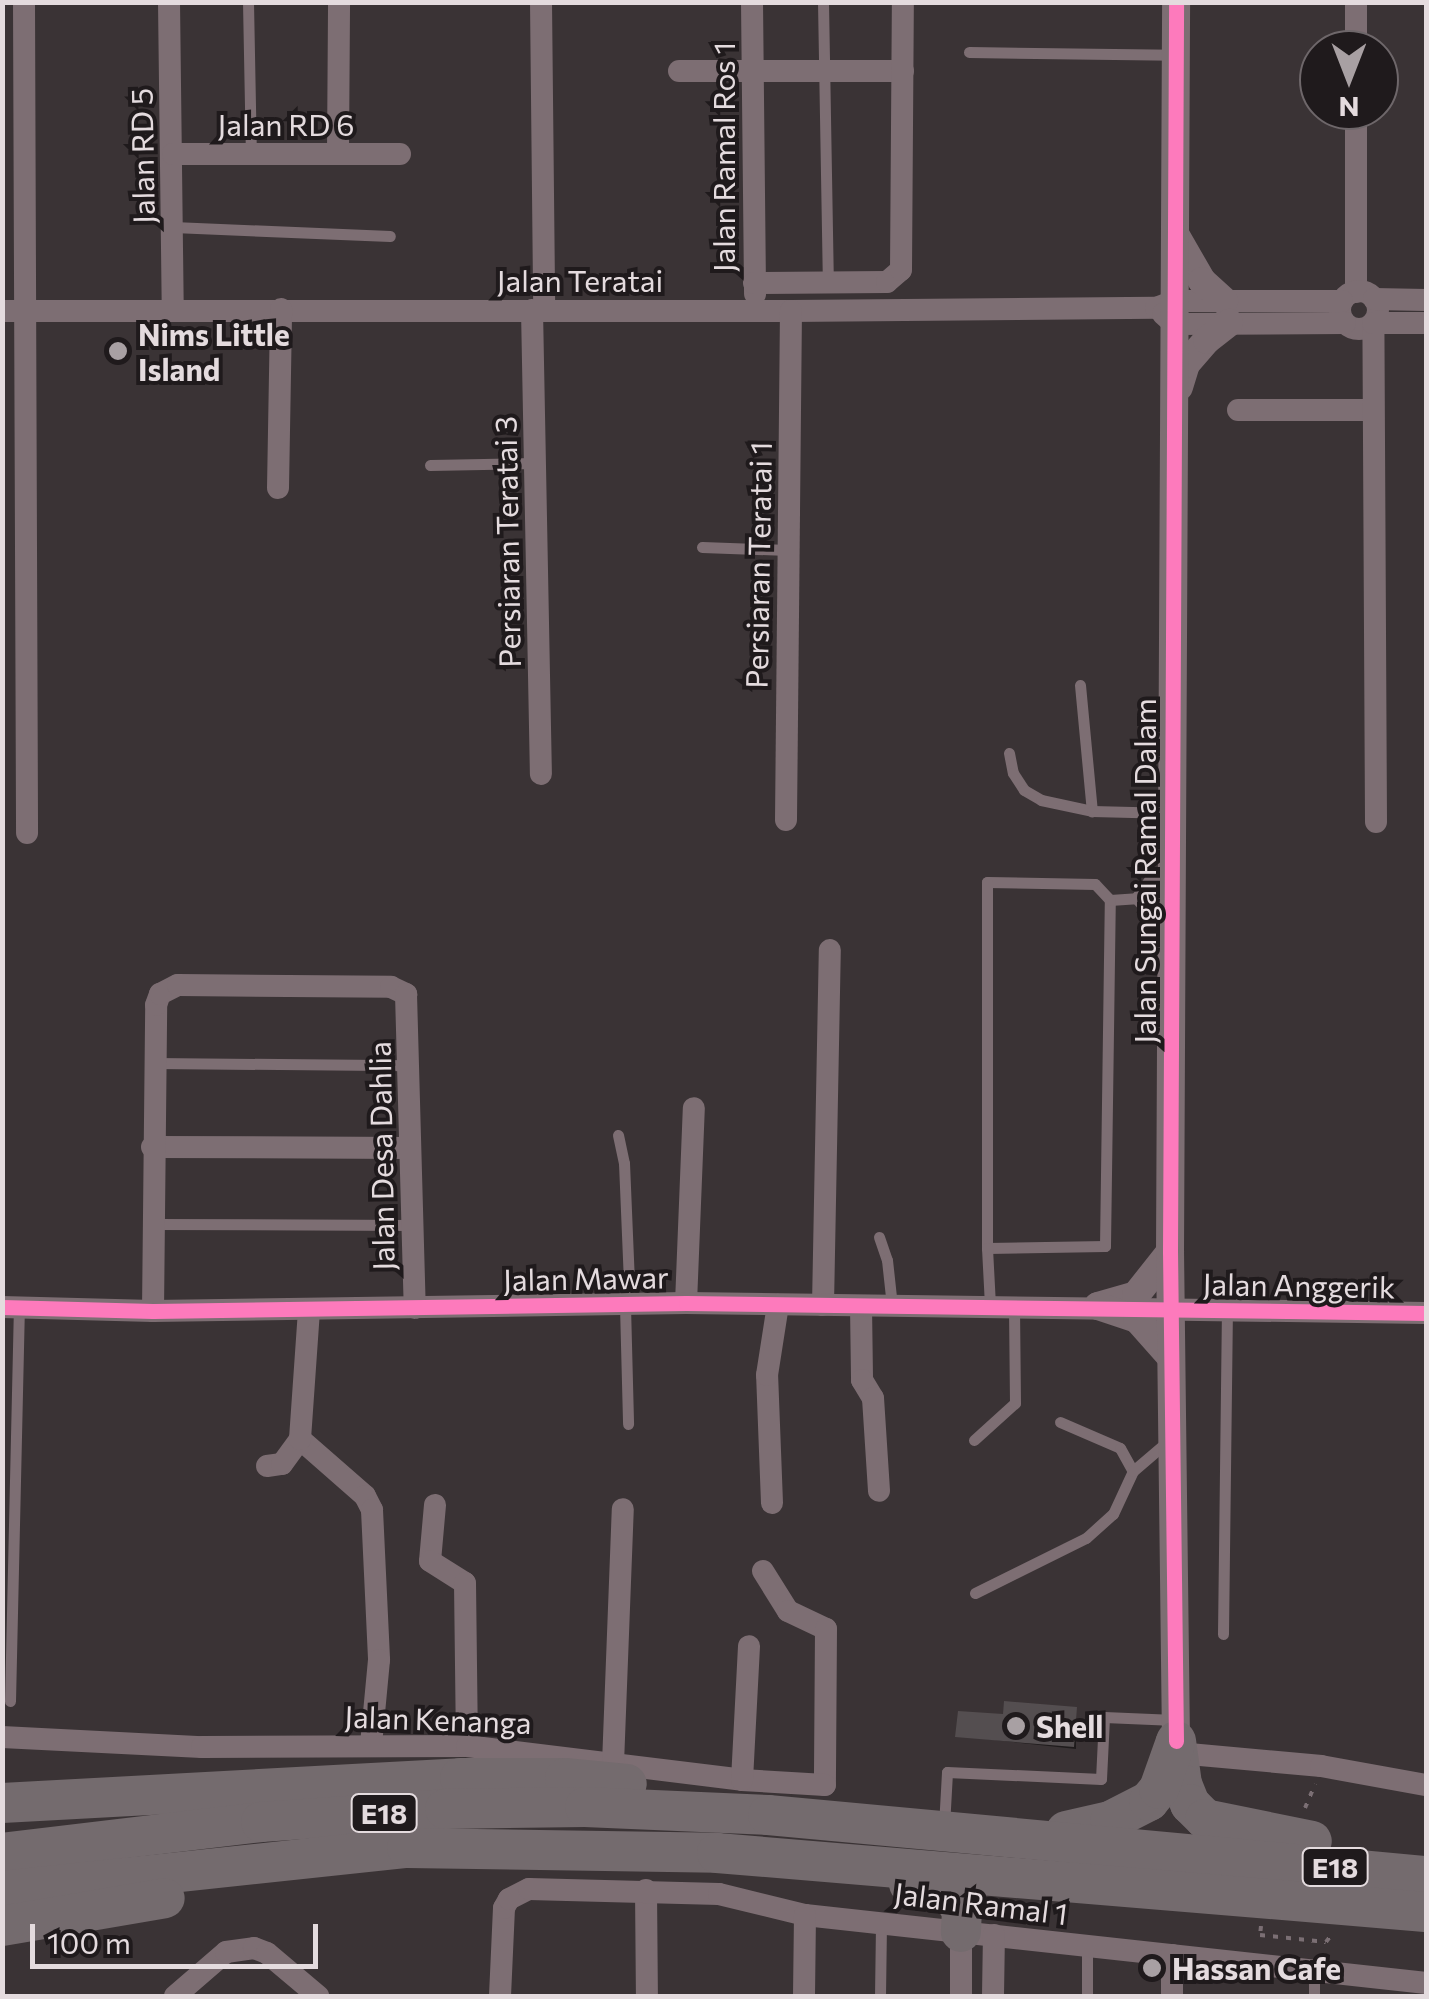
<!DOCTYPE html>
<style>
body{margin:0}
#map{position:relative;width:1429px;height:1999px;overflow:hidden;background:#3a3335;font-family:Commissioner,sans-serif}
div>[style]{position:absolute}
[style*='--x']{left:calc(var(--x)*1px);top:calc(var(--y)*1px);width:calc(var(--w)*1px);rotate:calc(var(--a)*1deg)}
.shadow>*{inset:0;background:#0007}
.building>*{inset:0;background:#544e50}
.path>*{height:4px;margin-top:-2px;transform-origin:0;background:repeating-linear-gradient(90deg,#7b6f74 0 5px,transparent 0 13px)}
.service>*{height:11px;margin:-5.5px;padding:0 5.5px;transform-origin:5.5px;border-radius:5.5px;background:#7d6e73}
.minor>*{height:22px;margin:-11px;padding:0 11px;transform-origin:11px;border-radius:11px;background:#7d6e73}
.minor>.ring{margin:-11px;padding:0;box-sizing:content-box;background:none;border:22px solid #7d6e73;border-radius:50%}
.tertiary>*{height:28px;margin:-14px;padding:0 14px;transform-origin:14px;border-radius:14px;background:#7d6e73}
.motorway>*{height:40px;margin:-20px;padding:0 20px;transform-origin:20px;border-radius:20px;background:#746b6e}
.cycleway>*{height:15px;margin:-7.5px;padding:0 7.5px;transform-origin:7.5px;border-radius:7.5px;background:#fd7abc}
.dots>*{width:28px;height:28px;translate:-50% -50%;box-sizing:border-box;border:5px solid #1f1a1c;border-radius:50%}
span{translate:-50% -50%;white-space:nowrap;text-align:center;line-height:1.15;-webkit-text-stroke:8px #1f1a1c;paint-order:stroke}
.shield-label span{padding:2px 8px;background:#1f1a1c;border:2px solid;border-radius:8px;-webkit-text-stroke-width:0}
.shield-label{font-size:28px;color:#e4dbde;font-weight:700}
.street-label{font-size:30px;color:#e4dbde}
.poi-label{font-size:30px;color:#e4dbde;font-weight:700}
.left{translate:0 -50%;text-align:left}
.frame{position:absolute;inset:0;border:5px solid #e4dbde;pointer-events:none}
.north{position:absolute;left:1299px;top:30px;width:100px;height:100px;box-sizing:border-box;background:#1f1a1c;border:2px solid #6e676a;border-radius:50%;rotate:180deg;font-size:28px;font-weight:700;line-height:40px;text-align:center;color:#e4dbde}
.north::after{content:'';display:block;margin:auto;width:35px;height:45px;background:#a8a0a3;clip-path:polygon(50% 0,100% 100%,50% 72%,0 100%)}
.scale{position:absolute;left:30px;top:1924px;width:288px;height:45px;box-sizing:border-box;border:5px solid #e4dbde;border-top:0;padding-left:12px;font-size:30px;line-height:35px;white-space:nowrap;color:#e4dbde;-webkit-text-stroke:8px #1f1a1c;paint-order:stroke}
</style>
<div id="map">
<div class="shadow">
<div style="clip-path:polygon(1076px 1709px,1076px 1749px,958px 1736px,1006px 1717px)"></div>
</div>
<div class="building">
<div style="clip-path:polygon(1004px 1701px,1077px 1707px,1074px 1747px,955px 1737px,958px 1711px,1003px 1714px)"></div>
</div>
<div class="path">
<div style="--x:1305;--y:1808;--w:26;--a:-67"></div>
<div style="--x:1261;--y:1926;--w:9;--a:96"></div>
<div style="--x:1260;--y:1935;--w:66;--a:6.1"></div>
<div style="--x:1326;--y:1942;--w:10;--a:-53"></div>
</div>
<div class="service">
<div style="--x:248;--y:2;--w:152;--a:88.9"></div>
<div style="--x:823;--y:2;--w:281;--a:89"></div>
<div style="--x:969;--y:52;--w:204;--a:0.8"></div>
<div style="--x:173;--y:227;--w:217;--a:2.4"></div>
<div style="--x:430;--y:465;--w:106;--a:-1.1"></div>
<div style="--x:702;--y:547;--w:86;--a:2"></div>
<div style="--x:1080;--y:685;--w:127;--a:84.6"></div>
<div style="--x:1009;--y:753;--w:20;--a:79"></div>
<div style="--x:1013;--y:773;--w:20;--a:57"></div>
<div style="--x:1024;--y:790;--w:20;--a:30"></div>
<div style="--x:1041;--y:800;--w:52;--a:12.2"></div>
<div style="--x:1092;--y:811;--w:80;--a:1.4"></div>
<div style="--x:1136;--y:898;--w:24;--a:-54"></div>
<div style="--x:1150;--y:879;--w:21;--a:-37"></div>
<div style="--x:1110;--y:900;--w:26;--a:-4"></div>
<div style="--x:1136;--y:898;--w:45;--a:49.5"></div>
<div style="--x:154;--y:1063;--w:254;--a:0.5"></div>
<div style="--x:618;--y:1135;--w:29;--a:78"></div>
<div style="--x:624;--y:1163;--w:143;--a:87.6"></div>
<div style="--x:153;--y:1224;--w:260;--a:0.2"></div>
<div style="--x:879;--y:1237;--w:24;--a:71"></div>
<div style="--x:887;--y:1260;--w:46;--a:83.8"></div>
<div style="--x:987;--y:1248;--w:118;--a:-1"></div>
<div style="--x:1105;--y:1246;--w:346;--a:-89.2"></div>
<div style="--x:1110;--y:900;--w:22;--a:-133"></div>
<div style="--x:1095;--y:884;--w:108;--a:-178.9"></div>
<div style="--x:987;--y:882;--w:366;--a:90"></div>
<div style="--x:987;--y:1248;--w:58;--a:87"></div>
<div style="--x:625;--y:1306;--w:118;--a:88.5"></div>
<div style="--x:1060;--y:1422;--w:65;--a:23.4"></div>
<div style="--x:1120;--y:1448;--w:26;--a:61"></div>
<div style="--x:974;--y:1440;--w:55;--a:-42.1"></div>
<div style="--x:1015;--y:1403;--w:97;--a:-90.6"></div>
<div style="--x:975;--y:1593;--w:124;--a:-26.4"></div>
<div style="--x:1086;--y:1538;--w:36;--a:-42"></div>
<div style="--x:1113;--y:1514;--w:47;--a:-65.1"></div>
<div style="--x:1133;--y:1471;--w:46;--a:-40.6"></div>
<div style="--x:1223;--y:1634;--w:322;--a:-89.3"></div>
<div style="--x:10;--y:1701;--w:394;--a:-88.7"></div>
<div style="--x:944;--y:1826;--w:54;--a:-86.8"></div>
<div style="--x:947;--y:1772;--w:154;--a:2.6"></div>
<div style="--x:1101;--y:1779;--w:62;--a:-87.2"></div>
<div style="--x:1104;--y:1717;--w:71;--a:2.4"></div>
<div style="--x:1314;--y:1971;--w:25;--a:90"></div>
<div style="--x:880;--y:1996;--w:75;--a:-89.2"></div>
<div style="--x:1087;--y:1996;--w:50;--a:-90"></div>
</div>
<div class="minor">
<div style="--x:24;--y:2;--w:831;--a:89.79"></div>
<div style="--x:169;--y:2;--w:306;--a:89.3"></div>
<div style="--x:541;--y:2;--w:308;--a:89.4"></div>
<div style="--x:752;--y:2;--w:292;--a:89.4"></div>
<div style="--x:1356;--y:2;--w:48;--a:90"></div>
<div style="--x:679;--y:71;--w:224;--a:0"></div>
<div style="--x:1356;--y:110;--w:182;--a:90"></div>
<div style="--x:338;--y:153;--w:151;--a:-89.6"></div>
<div style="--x:173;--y:154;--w:227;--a:0"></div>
<div style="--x:754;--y:283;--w:133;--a:-0.4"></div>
<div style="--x:887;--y:282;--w:18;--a:-41"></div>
<div style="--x:901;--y:270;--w:268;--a:-89.6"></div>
<div class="ring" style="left:1340px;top:291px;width:16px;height:16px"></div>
<div style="--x:1374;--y:299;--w:52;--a:1.1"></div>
<div style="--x:532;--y:310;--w:464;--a:88.9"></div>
<div style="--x:2;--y:311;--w:789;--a:0"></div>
<div style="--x:791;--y:311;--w:365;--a:-0.5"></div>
<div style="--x:1156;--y:308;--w:19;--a:-21"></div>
<div style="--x:1174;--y:301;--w:168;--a:0"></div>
<div style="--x:1163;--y:314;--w:15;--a:42"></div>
<div style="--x:1174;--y:324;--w:171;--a:-0.3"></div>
<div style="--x:1238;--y:410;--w:135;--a:0"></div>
<div style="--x:278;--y:488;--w:179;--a:-89"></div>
<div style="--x:786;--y:820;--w:509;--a:-89.44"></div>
<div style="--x:1376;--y:822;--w:499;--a:-90.3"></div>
<div style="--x:1373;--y:323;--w:53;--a:0"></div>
<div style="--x:152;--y:1147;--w:258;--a:0.2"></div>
<div style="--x:686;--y:1303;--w:195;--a:-87.7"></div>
<div style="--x:823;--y:1305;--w:355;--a:-88.9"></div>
<div style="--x:861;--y:1306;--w:74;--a:89.2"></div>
<div style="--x:862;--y:1380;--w:21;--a:59"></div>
<div style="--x:873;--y:1398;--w:93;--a:86.3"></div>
<div style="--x:2;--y:1307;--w:151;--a:1.5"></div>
<div style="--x:153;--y:1311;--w:533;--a:-0.86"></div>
<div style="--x:686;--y:1303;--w:740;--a:0.77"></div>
<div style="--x:153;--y:1311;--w:306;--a:-89.4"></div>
<div style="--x:156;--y:1005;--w:12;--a:-70"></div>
<div style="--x:160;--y:994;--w:20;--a:-27"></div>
<div style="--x:178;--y:985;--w:213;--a:0.5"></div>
<div style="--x:391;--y:987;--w:17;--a:25"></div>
<div style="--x:406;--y:994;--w:314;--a:88.4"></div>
<div style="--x:300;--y:1439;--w:86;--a:41.2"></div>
<div style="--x:365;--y:1496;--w:16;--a:63"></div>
<div style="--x:372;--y:1510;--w:150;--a:87.3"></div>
<div style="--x:379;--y:1660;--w:84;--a:95.4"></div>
<div style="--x:267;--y:1466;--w:15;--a:-8"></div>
<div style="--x:282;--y:1464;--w:31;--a:-54"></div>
<div style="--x:300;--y:1439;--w:130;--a:-86"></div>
<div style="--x:772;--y:1503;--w:128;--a:-92.2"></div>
<div style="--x:767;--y:1375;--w:71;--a:-81.1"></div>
<div style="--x:435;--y:1505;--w:56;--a:95.1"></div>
<div style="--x:430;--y:1561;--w:41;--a:32.2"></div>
<div style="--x:465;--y:1583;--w:163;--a:89.3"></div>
<div style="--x:763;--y:1571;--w:47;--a:58"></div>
<div style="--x:788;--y:1611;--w:42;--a:25.3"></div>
<div style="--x:826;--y:1629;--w:156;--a:90.4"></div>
<div style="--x:2;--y:1737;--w:200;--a:2.9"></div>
<div style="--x:202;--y:1747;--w:265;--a:-0.2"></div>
<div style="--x:467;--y:1746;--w:277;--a:7"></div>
<div style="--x:742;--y:1780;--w:83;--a:3.4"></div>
<div style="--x:1178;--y:1753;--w:144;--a:5.2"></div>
<div style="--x:1321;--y:1766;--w:107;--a:10.3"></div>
<div style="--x:613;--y:1764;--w:255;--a:-87.8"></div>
<div style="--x:742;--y:1780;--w:134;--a:-87"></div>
<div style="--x:646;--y:1890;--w:106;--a:89.5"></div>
<div style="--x:175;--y:1996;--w:67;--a:-40.8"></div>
<div style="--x:226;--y:1952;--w:28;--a:-8"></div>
<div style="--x:254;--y:1948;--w:14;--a:21"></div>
<div style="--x:267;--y:1953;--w:67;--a:40.1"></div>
<div style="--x:500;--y:1996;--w:88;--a:-87.4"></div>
<div style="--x:504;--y:1908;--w:10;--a:-61"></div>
<div style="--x:509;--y:1899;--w:22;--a:-27"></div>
<div style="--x:529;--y:1889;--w:190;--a:1.5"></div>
<div style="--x:719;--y:1894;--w:89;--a:13.7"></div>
<div style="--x:805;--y:1915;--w:625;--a:6.25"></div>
<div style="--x:804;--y:1996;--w:81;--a:-89.3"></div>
<div style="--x:961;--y:1996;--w:64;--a:-90"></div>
<div style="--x:993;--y:1996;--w:61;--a:-89.1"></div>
<div style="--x:1172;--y:1996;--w:41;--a:-90"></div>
</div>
<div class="tertiary">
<div style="--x:1175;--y:234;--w:54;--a:60.1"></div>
<div style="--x:1202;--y:281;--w:30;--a:42"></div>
<div style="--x:1179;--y:387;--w:24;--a:-73"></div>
<div style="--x:1186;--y:364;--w:32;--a:-49"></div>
<div style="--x:1207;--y:340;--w:28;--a:-38"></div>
<div style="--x:1098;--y:1306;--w:40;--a:-16"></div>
<div style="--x:1136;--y:1295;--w:55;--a:-51.7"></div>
<div style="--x:1098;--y:1306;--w:41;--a:18.4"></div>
<div style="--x:1137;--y:1319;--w:50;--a:48.3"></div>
<div style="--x:1176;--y:1741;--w:489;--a:-90.7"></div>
<div style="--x:1170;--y:1252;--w:1250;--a:-89.72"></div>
</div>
<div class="motorway">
<div style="--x:1176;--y:1741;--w:43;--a:82.1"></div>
<div style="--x:1182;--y:1784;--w:22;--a:68"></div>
<div style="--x:1190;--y:1804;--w:21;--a:45"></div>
<div style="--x:1205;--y:1819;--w:109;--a:11.6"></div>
<div style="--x:2;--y:1803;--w:459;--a:-3.1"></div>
<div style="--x:460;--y:1778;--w:105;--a:0"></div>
<div style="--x:565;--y:1778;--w:62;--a:5.5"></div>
<div style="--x:1066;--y:1831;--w:45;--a:-12.8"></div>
<div style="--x:1110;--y:1821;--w:44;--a:-27.1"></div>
<div style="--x:1149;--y:1801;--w:16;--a:-50"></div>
<div style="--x:1159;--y:1789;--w:48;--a:-70.4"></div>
<div style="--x:2;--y:1853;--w:261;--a:-6.8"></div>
<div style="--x:261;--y:1822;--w:184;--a:-4"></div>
<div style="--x:445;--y:1809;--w:140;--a:-0.8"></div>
<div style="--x:585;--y:1807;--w:183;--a:2.5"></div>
<div style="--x:768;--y:1815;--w:661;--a:5.3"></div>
<div style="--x:909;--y:1884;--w:42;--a:12.4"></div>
<div style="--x:950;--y:1893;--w:21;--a:55"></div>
<div style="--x:962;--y:1910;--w:22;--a:93"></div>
<div style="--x:2;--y:1891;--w:407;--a:-6.1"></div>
<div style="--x:407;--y:1848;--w:310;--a:0.9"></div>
<div style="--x:717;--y:1853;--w:711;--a:4.76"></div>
<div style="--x:2;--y:1926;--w:165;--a:-9.7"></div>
</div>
<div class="cycleway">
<div style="--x:2;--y:1307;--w:151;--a:1.5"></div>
<div style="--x:153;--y:1311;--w:533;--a:-0.86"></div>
<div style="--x:686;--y:1303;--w:740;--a:0.77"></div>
<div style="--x:1176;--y:1741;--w:489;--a:-90.7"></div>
<div style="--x:1170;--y:1252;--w:1250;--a:-89.72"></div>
</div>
<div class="dots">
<div style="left:118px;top:351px;background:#a8a0a3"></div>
<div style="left:1016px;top:1726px;background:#a8a0a3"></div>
<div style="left:1152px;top:1968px;background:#a8a0a3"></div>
</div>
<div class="shield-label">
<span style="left:384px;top:1813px">E18</span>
<span style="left:1335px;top:1867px">E18</span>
</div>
<div class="street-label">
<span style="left:286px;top:124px">Jalan RD 6</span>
<span style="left:142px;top:156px;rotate:-91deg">Jalan RD 5</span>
<span style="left:723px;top:157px;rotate:-90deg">Jalan Ramal Ros 1</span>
<span style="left:580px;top:280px">Jalan Teratai</span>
<span style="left:507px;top:542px;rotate:-91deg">Persiaran Teratai 3</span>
<span style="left:758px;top:565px;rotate:-89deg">Persiaran Teratai 1</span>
<span style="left:1144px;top:871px;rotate:-90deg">Jalan Sungai Ramal Dalam</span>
<span style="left:381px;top:1156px;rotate:-91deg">Jalan Desa Dahlia</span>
<span style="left:586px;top:1278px;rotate:-1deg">Jalan Mawar</span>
<span style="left:1299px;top:1285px;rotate:1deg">Jalan Anggerik</span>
<span style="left:438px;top:1719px;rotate:2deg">Jalan Kenanga</span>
<span style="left:981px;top:1903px;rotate:7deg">Jalan Ramal 1</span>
</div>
<div class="poi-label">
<span class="left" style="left:138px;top:351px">Nims Little<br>Island</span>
<span class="left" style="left:1036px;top:1726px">Shell</span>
<span class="left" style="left:1172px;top:1968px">Hassan Cafe</span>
</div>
<div class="frame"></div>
<div class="north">N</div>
<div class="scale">100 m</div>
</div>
